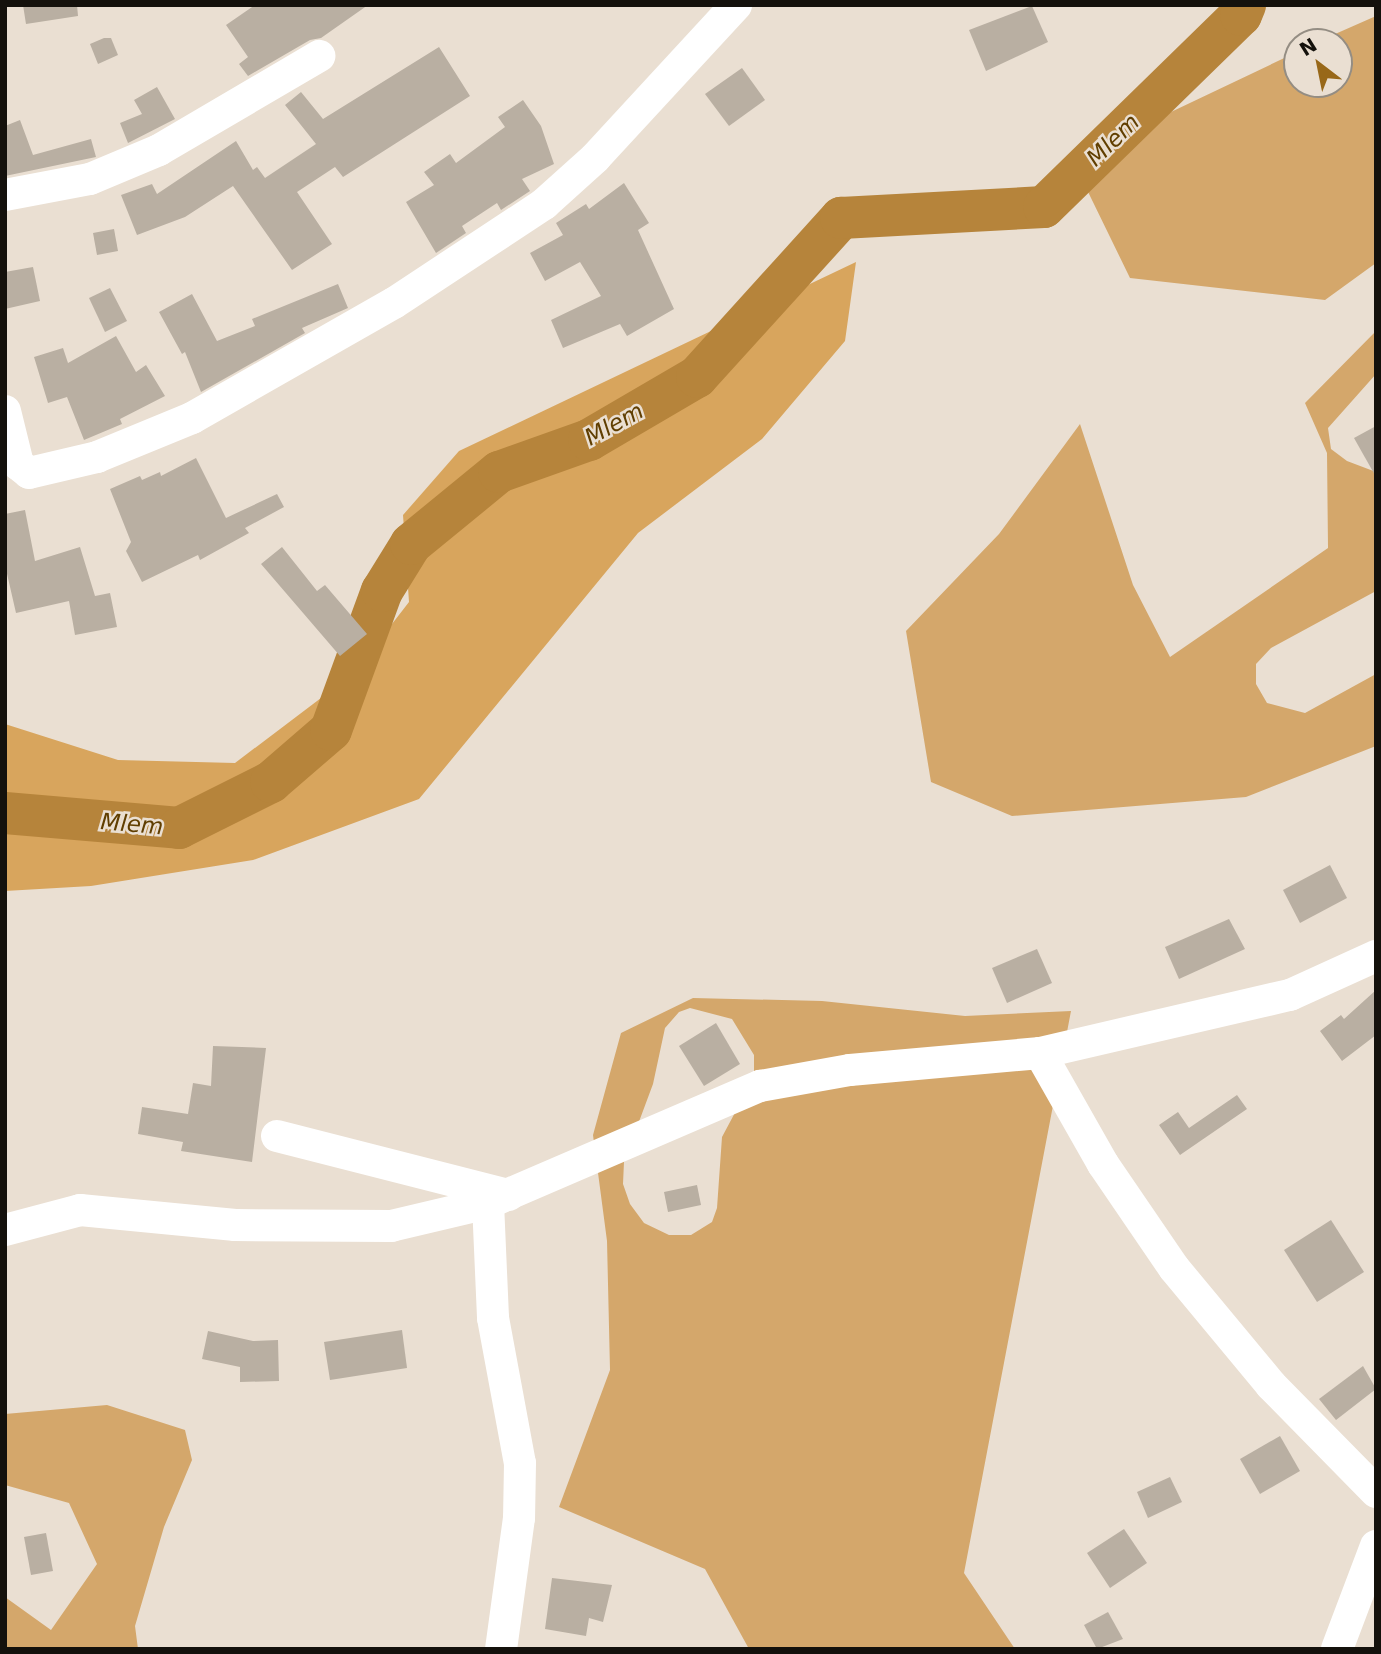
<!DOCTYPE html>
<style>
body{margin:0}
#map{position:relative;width:1381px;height:1654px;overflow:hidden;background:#eadfd2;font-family:"DejaVu Sans",sans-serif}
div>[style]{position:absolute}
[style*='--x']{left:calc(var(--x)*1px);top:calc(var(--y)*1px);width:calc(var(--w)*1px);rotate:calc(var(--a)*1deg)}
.green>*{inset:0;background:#d4a76b}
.forest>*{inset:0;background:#d8a55d}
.river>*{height:42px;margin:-21px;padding:0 21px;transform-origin:21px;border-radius:21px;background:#b6843b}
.building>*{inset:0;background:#b9afa2}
.minor>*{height:32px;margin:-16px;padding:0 16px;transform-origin:16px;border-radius:16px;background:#fff}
span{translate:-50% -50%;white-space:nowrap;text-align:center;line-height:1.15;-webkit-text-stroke:5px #eadfd2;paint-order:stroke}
.water-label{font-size:23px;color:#603e01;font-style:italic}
.frame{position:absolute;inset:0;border:7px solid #14110c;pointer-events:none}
.north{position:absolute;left:1283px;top:28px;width:70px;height:70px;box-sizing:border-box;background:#eadfd2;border:2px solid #948d83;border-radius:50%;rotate:328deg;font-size:19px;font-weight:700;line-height:28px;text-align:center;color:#14110c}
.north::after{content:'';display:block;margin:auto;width:24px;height:32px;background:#986819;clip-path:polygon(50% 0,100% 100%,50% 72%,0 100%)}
</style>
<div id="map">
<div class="green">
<div style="clip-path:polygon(1376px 16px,1376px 263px,1325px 300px,1130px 278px,1072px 159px,1297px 52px,1297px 84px,1339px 84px,1339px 42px,1317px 42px)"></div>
<div style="clip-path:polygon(1376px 331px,1376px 374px,1328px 428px,1331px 449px,1347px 461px,1376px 472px,1376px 591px,1271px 648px,1256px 664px,1256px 684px,1267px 703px,1305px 713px,1376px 674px,1376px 746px,1246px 797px,1012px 816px,931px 782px,906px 631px,999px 534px,1080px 424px,1133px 585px,1170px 657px,1328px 548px,1327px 453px,1305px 403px)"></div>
<div style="clip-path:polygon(evenodd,693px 998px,822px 1001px,965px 1016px,1071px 1011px,964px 1573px,1015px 1649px,749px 1649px,705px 1569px,559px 1507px,610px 1370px,607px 1241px,593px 1135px,621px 1033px,693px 998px,690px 1008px,732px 1019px,754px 1055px,754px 1077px,722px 1137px,717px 1208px,712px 1222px,691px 1235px,669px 1235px,644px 1223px,630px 1204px,623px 1184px,624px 1162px,653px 1084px,665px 1028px,679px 1012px,690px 1008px)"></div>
<div style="clip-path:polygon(107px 1405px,185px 1430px,192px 1460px,164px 1527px,135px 1626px,138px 1649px,5px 1649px,5px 1597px,51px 1630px,97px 1564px,69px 1503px,5px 1485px,5px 1414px)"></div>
</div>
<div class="forest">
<div style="clip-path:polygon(856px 262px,845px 341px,762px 439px,638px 533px,419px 799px,253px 860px,91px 886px,5px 891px,5px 724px,118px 760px,235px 763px,354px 673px,409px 602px,403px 515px,459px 451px)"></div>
</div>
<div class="river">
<div style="--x:5;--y:813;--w:175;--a:4.9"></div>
<div style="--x:179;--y:828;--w:103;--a:-26.6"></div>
<div style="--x:271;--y:782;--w:79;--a:-40.9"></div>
<div style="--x:331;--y:730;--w:148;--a:-69.9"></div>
<div style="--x:382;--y:591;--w:55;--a:-58.3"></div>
<div style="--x:411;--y:544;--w:114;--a:-39.3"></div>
<div style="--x:499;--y:472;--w:96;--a:-19.6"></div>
<div style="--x:589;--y:440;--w:125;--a:-30.3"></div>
<div style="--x:697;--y:377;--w:215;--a:-47.8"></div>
<div style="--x:841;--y:218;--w:203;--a:-3.1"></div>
<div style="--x:1044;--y:207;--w:275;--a:-44.3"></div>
<div style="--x:1241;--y:15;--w:11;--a:-68"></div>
</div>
<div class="building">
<div style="clip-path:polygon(23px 5px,77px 5px,78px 16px,26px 24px)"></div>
<div style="clip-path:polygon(255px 5px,368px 5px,321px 38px,310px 40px,248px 76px,239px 64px,248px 57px,226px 25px)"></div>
<div style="clip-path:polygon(1032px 6px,1048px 42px,986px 71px,969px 30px)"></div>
<div style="clip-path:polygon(104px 38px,111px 38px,118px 55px,98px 64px,90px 44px)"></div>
<div style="clip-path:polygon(439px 47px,470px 96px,343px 177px,335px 167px,297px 192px,332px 244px,292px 270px,233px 186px,185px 217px,137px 235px,121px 195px,152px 184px,157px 194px,236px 141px,253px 170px,257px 167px,265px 178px,316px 144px,285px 105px,301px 92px,323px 119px)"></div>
<div style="clip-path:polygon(742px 68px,765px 100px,729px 126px,705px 94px)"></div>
<div style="clip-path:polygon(157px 87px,175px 119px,128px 143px,120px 123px,142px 114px,134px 100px)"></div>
<div style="clip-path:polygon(523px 100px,541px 126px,554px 164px,522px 179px,530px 191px,501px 210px,497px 203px,462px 226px,466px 233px,436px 253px,406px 202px,434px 185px,424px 172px,450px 154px,456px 163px,505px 127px,498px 117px)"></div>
<div style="clip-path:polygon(20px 120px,33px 155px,91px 139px,96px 157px,5px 176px,5px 126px)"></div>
<div style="clip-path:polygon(624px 183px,649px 223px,638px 230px,674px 309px,627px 336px,620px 324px,563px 348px,551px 320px,601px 296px,580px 262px,545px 281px,530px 253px,563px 235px,556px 223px,586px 204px,589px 209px)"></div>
<div style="clip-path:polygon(114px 229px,118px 251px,97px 255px,93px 233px)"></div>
<div style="clip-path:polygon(33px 267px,40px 301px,5px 309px,5px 272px)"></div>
<div style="clip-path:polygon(338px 284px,348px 308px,302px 328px,305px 333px,201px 392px,185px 352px,182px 354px,159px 312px,192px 294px,217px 341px,255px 326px,252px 319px)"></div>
<div style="clip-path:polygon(110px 288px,127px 321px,105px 332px,89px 298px)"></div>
<div style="clip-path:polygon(116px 336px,136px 372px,146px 365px,165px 396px,120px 419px,122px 424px,84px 440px,67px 397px,48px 403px,34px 357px,63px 348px,68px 363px)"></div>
<div style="clip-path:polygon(1376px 426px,1376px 477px,1354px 438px)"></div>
<div style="clip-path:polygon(196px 458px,226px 518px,277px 494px,284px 507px,245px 528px,249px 533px,200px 560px,198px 555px,142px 582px,126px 551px,131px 542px,110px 489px,140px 476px,142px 480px,160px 472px,161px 476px)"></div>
<div style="clip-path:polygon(25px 510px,35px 561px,80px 547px,95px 596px,110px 593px,117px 627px,75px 635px,69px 601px,16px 613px,5px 565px,5px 514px)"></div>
<div style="clip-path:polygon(282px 547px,317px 591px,325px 585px,367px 634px,340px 656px,261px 564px)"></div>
<div style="clip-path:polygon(1330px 865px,1347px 898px,1300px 923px,1283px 890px)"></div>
<div style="clip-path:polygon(1229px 919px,1245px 949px,1179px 979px,1165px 947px)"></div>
<div style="clip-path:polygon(1037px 949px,1052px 983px,1007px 1003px,992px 968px)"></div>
<div style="clip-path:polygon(1376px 990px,1376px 1035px,1342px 1061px,1320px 1031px,1341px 1015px,1344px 1019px)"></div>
<div style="clip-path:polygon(716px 1023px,740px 1064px,704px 1086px,679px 1046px)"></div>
<div style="clip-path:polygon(213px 1046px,266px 1048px,252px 1162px,181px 1151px,183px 1142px,138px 1134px,142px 1107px,188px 1114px,193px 1083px,211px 1086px)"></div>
<div style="clip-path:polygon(1237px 1095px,1247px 1109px,1180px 1155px,1159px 1125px,1178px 1112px,1189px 1128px)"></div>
<div style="clip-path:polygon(697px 1185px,701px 1205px,668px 1212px,664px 1192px)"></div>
<div style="clip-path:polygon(1331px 1220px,1364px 1272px,1317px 1302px,1284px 1250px)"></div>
<div style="clip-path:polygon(402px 1330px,407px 1368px,330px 1380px,324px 1342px)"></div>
<div style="clip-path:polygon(208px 1331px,253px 1341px,278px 1340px,279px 1381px,240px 1382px,240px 1367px,202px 1359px)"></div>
<div style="clip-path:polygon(1363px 1366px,1376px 1389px,1336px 1420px,1319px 1399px)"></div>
<div style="clip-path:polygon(1280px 1436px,1300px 1471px,1260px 1494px,1240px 1459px)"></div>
<div style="clip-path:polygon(1170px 1477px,1182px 1502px,1148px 1518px,1137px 1492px)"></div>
<div style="clip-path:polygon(1124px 1529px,1147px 1563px,1110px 1588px,1087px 1553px)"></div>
<div style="clip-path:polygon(46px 1533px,53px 1571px,31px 1575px,24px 1537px)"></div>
<div style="clip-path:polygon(552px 1578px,612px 1585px,603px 1622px,589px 1618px,586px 1636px,545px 1629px)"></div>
<div style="clip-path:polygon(1108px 1612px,1123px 1639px,1097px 1649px,1084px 1625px)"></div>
</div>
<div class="minor">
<div style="--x:5;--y:195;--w:86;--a:-10.7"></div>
<div style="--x:90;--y:179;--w:75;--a:-22.8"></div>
<div style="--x:159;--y:150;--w:186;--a:-30.4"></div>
<div style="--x:5;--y:411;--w:55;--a:76.2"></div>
<div style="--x:18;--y:464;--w:14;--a:39"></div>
<div style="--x:29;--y:473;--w:70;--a:-13.2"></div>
<div style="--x:97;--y:457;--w:103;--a:-22.3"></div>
<div style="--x:192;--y:418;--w:232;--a:-29.7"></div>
<div style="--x:394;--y:303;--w:180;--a:-33.4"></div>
<div style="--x:544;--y:204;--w:69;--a:-42"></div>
<div style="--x:595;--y:158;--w:208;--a:-47.3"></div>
<div style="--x:1040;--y:1053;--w:128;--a:60.4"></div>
<div style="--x:1103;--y:1164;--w:126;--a:55.7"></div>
<div style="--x:1174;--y:1268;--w:152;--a:50.3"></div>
<div style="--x:1271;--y:1385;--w:150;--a:45.5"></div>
<div style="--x:277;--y:1136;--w:239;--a:14.3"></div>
<div style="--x:488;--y:1203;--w:115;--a:87.5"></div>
<div style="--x:493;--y:1318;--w:147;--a:79.5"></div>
<div style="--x:520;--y:1463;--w:55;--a:91"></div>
<div style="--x:519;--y:1518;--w:132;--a:97.8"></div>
<div style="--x:5;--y:1230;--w:78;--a:-14.9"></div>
<div style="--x:80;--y:1210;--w:156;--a:5.5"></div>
<div style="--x:235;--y:1225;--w:156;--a:0.4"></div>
<div style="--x:391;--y:1226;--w:100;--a:-13.3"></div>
<div style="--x:488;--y:1203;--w:296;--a:-23.3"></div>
<div style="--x:760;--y:1086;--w:91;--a:-10.1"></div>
<div style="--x:850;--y:1070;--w:191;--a:-5.1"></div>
<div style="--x:1040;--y:1053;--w:257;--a:-13.1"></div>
<div style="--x:1290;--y:995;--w:94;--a:-24.4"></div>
<div style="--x:1337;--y:1649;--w:110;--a:-69.3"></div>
</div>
<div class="water-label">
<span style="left:1113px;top:140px;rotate:-44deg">Mlem</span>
<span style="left:614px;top:424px;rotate:-29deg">Mlem</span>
<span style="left:132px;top:824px;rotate:5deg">Mlem</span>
</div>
<div class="frame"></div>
<div class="north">N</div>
</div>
